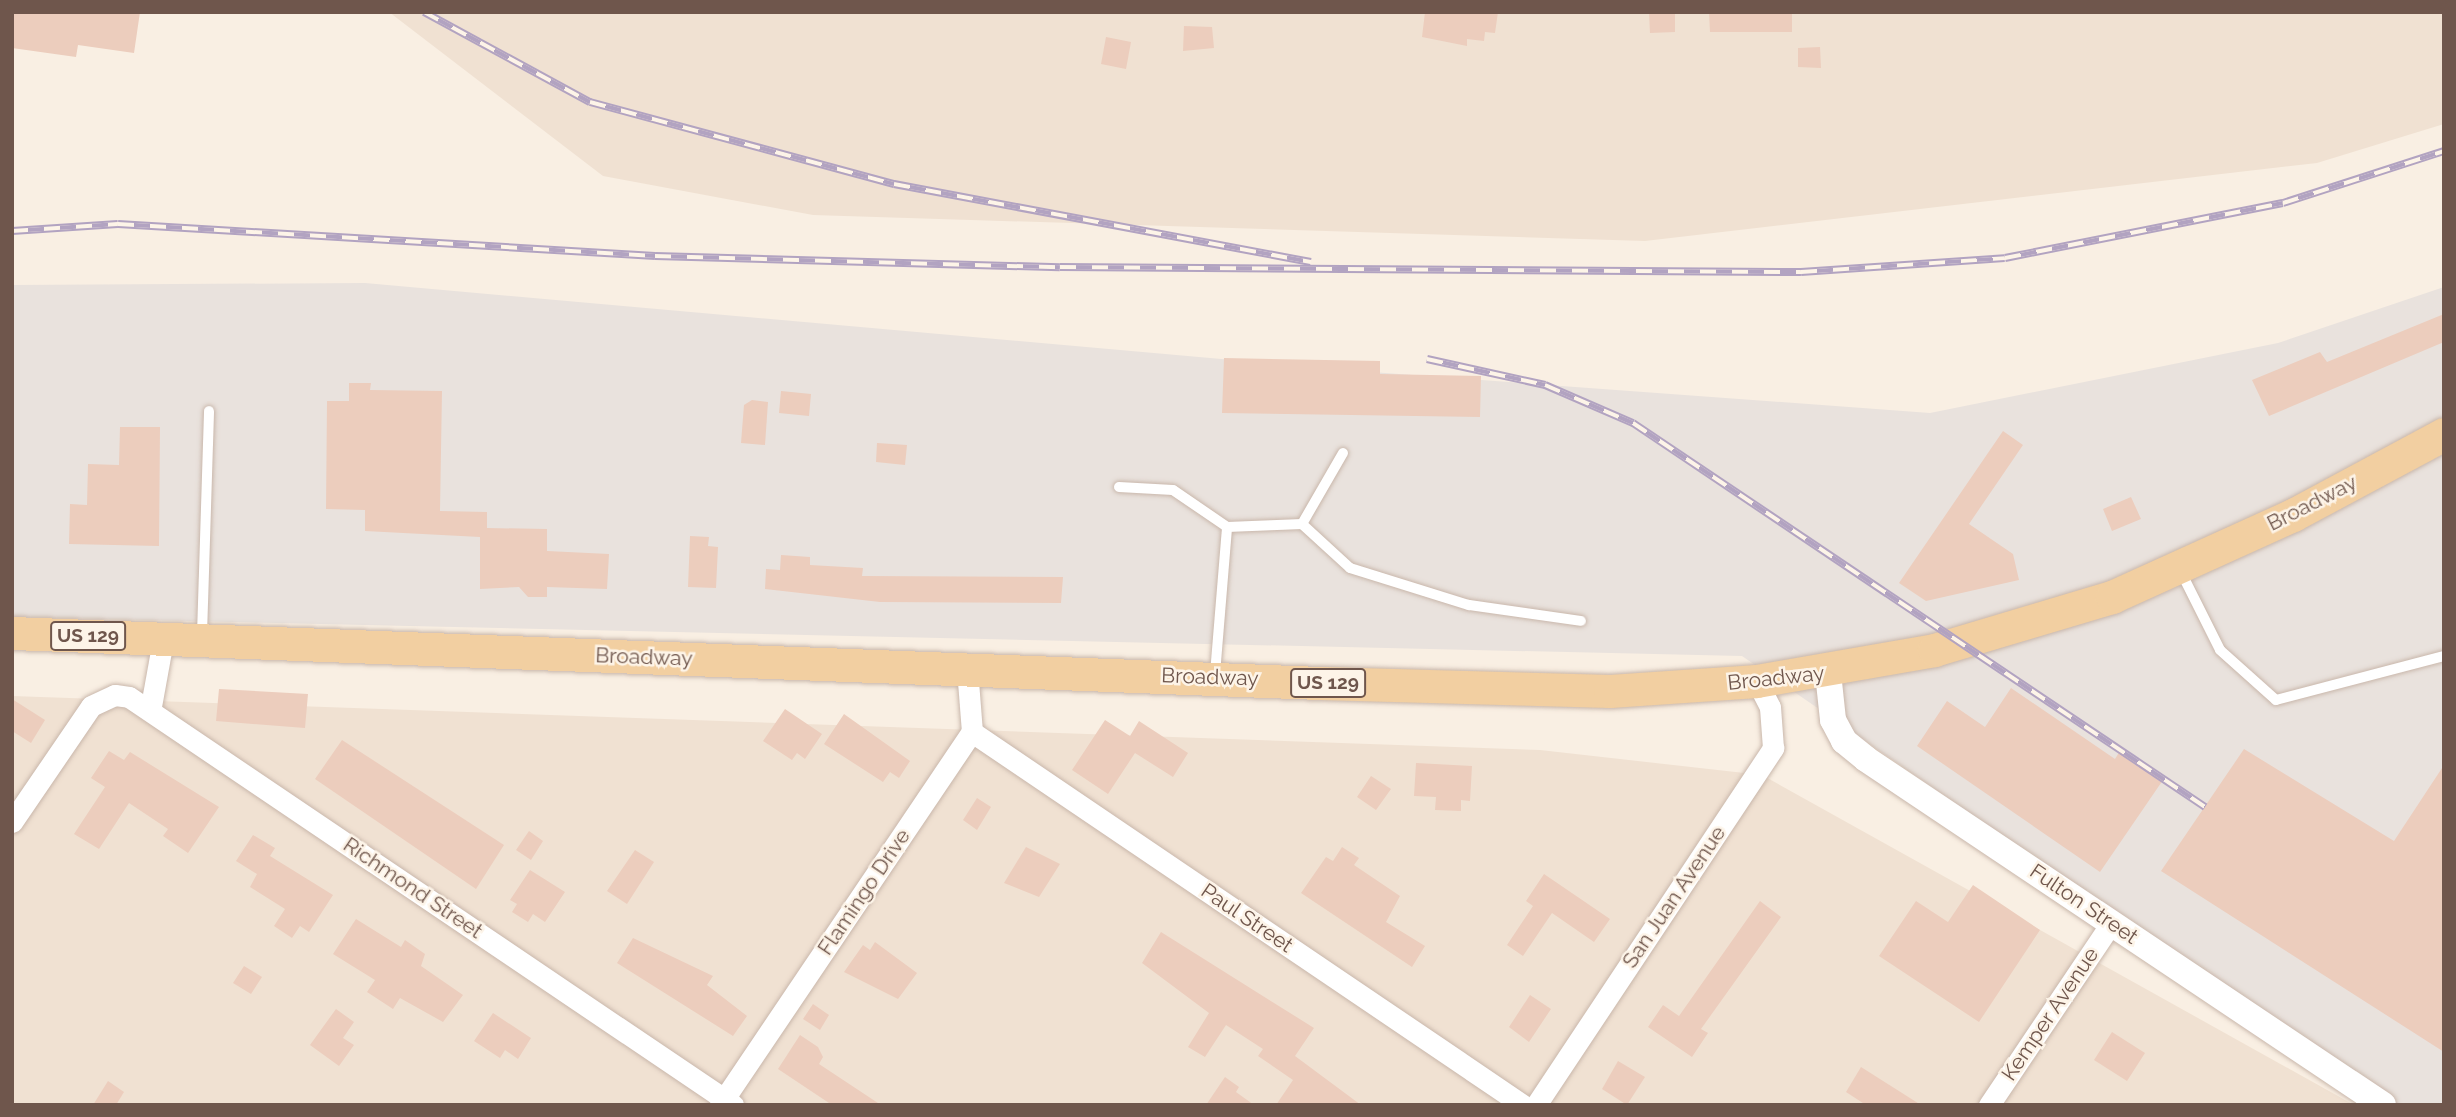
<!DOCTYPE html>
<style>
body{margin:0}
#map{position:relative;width:2456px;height:1117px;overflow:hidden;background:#f9efe3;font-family:Raleway,sans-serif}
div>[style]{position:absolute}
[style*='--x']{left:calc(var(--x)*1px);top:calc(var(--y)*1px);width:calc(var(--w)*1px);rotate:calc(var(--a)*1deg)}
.residential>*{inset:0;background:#f0e1d2}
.industrial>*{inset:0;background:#e9e2dd}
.building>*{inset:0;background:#eccdbd}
.roads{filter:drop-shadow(0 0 2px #c9b7ab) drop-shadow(0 0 2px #c9b7ab)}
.service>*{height:10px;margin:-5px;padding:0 5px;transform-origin:5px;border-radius:5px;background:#fff}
.minor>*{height:21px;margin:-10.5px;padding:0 10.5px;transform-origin:10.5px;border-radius:10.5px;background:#fff}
.tertiary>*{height:26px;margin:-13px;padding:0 13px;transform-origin:13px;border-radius:13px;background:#fff}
.primary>*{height:33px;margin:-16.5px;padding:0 16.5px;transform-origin:16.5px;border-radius:16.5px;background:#f2cfa1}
.rail>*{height:8px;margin-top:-4px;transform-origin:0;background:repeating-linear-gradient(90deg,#fdf4e8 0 16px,#b2a3c1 0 32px);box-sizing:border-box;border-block:2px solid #b2a3c1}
span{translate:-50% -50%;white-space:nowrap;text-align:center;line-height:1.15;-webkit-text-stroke:5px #fdf4e8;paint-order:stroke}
.shield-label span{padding:2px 5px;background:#fdf4e8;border:2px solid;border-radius:5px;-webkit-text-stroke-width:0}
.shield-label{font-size:19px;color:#6f564c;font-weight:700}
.street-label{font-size:21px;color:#6f564c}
.frame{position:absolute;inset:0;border:14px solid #6f564c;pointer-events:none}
</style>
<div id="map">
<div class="residential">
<div style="clip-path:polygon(389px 12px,2444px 12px,2444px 124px,2317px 163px,1645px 241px,813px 215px,603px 176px)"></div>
<div style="clip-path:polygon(12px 696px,1540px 750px,1762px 775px,2354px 1105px,12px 1105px)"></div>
</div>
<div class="industrial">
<div style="clip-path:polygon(365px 283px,1344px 370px,1930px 413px,2278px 343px,2444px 287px,2444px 1105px,2393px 1105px,1742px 656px,12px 617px,12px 285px)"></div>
</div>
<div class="building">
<div style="clip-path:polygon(12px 12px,140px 12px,134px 53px,78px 45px,76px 57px,12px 48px)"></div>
<div style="clip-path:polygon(1425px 12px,1498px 12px,1495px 33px,1485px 32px,1484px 41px,1467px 39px,1467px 46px,1422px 37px)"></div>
<div style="clip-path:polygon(1649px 12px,1675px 12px,1675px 32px,1650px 33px)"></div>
<div style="clip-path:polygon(1709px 12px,1792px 12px,1792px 32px,1710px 32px)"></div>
<div style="clip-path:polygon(1184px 26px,1212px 27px,1214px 48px,1183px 51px)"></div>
<div style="clip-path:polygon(1106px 37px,1131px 42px,1126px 69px,1101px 64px)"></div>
<div style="clip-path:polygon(1820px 47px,1821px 68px,1798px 67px,1798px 48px)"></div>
<div style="clip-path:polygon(2444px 314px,2444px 342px,2269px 416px,2252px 380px,2320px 352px,2327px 362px)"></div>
<div style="clip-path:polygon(1224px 358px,1380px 361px,1380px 374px,1481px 376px,1480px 417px,1222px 413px)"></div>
<div style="clip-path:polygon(349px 383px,371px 383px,370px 390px,442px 391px,440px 511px,487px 512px,487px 528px,547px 529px,547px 551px,609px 554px,607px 589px,547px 587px,547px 597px,528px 597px,519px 587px,480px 589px,480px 537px,365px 531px,365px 510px,326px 509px,327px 401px,349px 401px)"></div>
<div style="clip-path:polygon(781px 391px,811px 394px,809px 416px,779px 413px)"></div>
<div style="clip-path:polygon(752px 400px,768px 402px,765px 445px,741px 443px,744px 405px)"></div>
<div style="clip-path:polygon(120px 427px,160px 427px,159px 546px,69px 544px,70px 504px,87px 505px,88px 464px,119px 465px)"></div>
<div style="clip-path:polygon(2003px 431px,2023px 445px,1969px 524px,2013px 554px,2019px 580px,1926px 601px,1899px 583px)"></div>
<div style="clip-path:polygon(877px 443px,907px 445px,905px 465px,876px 462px)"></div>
<div style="clip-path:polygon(2131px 497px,2141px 519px,2112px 531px,2103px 509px)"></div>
<div style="clip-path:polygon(690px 536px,709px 537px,708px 546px,718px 547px,716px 588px,688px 587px)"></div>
<div style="clip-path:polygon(781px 555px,810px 557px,810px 565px,863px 568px,862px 576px,1063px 577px,1061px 603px,880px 602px,765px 589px,766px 569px,780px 570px)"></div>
<div style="clip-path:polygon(2011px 688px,2115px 759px,2120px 751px,2163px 780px,2100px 872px,1917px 746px,1947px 701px,1985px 727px)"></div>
<div style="clip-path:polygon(219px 689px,308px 694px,305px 728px,216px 721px)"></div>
<div style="clip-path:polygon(12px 699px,45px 720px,31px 743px,12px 731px)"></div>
<div style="clip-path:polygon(785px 709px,822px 734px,805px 759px,797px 753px,792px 760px,763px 741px)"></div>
<div style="clip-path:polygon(844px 714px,910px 761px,899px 778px,890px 772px,883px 782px,824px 744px)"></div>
<div style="clip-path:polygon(1105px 720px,1130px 736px,1139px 721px,1188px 753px,1173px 777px,1135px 753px,1108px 794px,1072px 770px)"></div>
<div style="clip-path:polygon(342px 740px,504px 845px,476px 889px,315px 779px)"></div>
<div style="clip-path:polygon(2244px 749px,2394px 841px,2444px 765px,2444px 1052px,2161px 871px)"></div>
<div style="clip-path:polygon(109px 751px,124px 760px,130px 752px,219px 807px,188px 853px,163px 836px,168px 829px,129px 803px,99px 849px,74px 834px,105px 787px,91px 778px)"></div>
<div style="clip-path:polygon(1416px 763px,1472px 766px,1470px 801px,1461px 800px,1461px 811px,1435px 810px,1436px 797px,1414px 796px)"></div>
<div style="clip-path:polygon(1371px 776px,1391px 789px,1376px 810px,1357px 797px)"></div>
<div style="clip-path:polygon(977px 798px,991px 807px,977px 830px,963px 820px)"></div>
<div style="clip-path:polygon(529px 831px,543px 841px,531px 860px,516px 850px)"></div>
<div style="clip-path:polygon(253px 835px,275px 848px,270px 856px,333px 895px,309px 932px,300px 926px,292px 938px,274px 926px,285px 909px,250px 887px,257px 874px,236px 861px)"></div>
<div style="clip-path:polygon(1026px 847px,1060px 864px,1039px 897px,1004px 883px)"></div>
<div style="clip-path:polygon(1342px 847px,1359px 858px,1354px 865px,1400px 896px,1386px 922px,1425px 946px,1412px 967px,1301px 893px,1326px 857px,1333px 861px)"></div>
<div style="clip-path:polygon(635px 850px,654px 862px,627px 904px,607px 891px)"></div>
<div style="clip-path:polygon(530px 870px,565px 892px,545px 922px,533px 914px,528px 922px,512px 912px,517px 904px,510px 900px)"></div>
<div style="clip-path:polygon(1544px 874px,1610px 919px,1594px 942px,1552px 913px,1523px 956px,1507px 945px,1533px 906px,1526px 901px)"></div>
<div style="clip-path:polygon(1973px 885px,2040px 930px,1979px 1022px,1879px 956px,1916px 901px,1948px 922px)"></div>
<div style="clip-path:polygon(1760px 901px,1781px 917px,1701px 1029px,1708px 1033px,1692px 1057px,1648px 1027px,1663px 1005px,1679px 1016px)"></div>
<div style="clip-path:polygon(356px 919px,401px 947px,405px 940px,425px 954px,421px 966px,463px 995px,443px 1022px,400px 998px,393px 1009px,367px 992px,375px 980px,333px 954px)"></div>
<div style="clip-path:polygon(1161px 932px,1314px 1028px,1295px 1056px,1361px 1105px,1276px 1105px,1293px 1080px,1258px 1056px,1263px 1049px,1226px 1025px,1205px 1057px,1188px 1047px,1209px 1013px,1142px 963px)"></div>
<div style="clip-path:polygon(633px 938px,713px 976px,707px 985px,747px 1016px,733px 1036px,617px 963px)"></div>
<div style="clip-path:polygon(875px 942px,917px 973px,898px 999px,844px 972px,863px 945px,870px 950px)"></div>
<div style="clip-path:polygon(244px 966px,262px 977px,251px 994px,233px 983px)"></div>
<div style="clip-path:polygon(1530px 995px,1551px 1009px,1529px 1042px,1509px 1027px)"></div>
<div style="clip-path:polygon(813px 1004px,829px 1015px,820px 1030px,803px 1019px)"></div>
<div style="clip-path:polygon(336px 1009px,354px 1022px,343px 1038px,354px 1045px,339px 1066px,310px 1045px)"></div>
<div style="clip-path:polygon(493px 1013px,531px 1038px,518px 1059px,505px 1050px,500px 1058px,474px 1041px)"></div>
<div style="clip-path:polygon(2112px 1032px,2145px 1053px,2127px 1081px,2094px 1060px)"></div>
<div style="clip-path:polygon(800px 1035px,818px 1047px,823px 1057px,819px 1064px,881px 1105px,832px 1105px,778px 1069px)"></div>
<div style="clip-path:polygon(1618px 1061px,1645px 1077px,1627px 1105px,1602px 1089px)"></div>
<div style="clip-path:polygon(1861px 1067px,1921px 1105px,1866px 1105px,1846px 1092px)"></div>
<div style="clip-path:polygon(1225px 1077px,1239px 1087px,1236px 1092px,1254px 1105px,1206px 1105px)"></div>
<div style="clip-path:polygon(108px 1081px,124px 1092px,116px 1105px,93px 1105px)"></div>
</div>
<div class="roads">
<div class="service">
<div style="--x:1119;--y:487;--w:54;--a:3.2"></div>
<div style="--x:1173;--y:490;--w:65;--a:34.4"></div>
<div style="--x:1302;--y:524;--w:65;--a:42.5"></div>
<div style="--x:1350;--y:568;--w:125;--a:17.3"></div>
<div style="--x:1469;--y:605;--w:113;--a:8.1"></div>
<div style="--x:2180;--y:570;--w:89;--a:63.4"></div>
<div style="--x:2220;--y:650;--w:75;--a:41.8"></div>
<div style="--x:2276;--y:700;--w:174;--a:-14.7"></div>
<div style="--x:202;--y:635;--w:224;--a:-88.2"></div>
<div style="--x:1215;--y:674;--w:147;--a:-85.3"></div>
<div style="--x:1227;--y:527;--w:75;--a:-2.3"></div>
<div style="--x:1302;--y:524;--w:82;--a:-60"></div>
</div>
<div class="minor">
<div style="--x:151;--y:706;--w:67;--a:-79.7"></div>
<div style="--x:972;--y:732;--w:665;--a:34.1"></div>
<div style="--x:12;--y:822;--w:140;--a:-55.7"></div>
<div style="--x:91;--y:706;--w:26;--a:-25"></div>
<div style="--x:115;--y:695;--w:14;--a:8"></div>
<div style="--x:129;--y:697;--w:729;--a:34.04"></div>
<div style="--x:720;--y:1105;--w:450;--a:-56"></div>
<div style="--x:972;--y:732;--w:64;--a:-94.5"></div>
<div style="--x:1536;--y:1105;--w:429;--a:-56.4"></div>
<div style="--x:1773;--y:748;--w:41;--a:-94.2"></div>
<div style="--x:1770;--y:707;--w:29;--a:-117"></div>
<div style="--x:1989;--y:1105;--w:220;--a:-56.1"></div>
</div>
<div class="tertiary">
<div style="--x:1828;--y:673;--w:47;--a:83.9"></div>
<div style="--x:1833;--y:720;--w:24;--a:62"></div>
<div style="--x:1844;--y:741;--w:28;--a:39"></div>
<div style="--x:1866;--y:759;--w:622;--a:33.79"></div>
</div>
<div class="primary">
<div style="--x:12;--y:633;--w:1310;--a:2.19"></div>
<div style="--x:1321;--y:683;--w:289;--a:1.6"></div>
<div style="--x:1610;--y:691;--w:147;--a:-3.9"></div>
<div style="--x:1757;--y:681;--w:180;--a:-9.9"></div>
<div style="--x:1934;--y:650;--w:186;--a:-16.6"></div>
<div style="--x:2112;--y:597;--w:199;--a:-24.4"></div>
<div style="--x:2293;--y:515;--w:171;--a:-28.2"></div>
</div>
</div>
<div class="rail">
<div style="--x:424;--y:12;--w:189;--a:28.5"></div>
<div style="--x:590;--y:102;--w:315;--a:15.1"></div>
<div style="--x:894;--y:184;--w:424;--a:10.6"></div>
<div style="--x:12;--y:231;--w:106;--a:-3.8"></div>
<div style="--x:118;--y:224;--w:538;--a:3.41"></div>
<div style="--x:655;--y:256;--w:405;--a:1.6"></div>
<div style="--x:1060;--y:267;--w:741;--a:0.39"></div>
<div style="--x:1801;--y:272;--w:204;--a:-3.9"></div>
<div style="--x:2005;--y:258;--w:283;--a:-11.2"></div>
<div style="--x:2283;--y:203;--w:169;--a:-17.9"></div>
<div style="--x:1427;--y:359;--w:121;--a:12.4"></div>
<div style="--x:1545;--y:385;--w:96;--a:23.4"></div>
<div style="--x:1633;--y:423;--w:689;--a:33.87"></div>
</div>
<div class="shield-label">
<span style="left:88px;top:636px">US 129</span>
<span style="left:1328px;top:683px">US 129</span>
</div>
<div class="street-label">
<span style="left:2312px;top:503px;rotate:-27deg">Broadway</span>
<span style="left:644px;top:657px;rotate:2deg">Broadway</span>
<span style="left:1210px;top:677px;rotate:2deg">Broadway</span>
<span style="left:1776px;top:678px;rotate:-6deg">Broadway</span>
<span style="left:413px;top:888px;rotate:34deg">Richmond Street</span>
<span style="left:864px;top:892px;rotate:-56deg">Flamingo Drive</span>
<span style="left:1674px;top:897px;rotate:-56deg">San Juan Avenue</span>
<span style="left:2084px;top:904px;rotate:34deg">Fulton Street</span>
<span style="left:1247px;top:918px;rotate:34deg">Paul Street</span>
<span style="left:2050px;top:1014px;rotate:-56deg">Kemper Avenue</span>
</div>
<div class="frame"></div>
</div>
